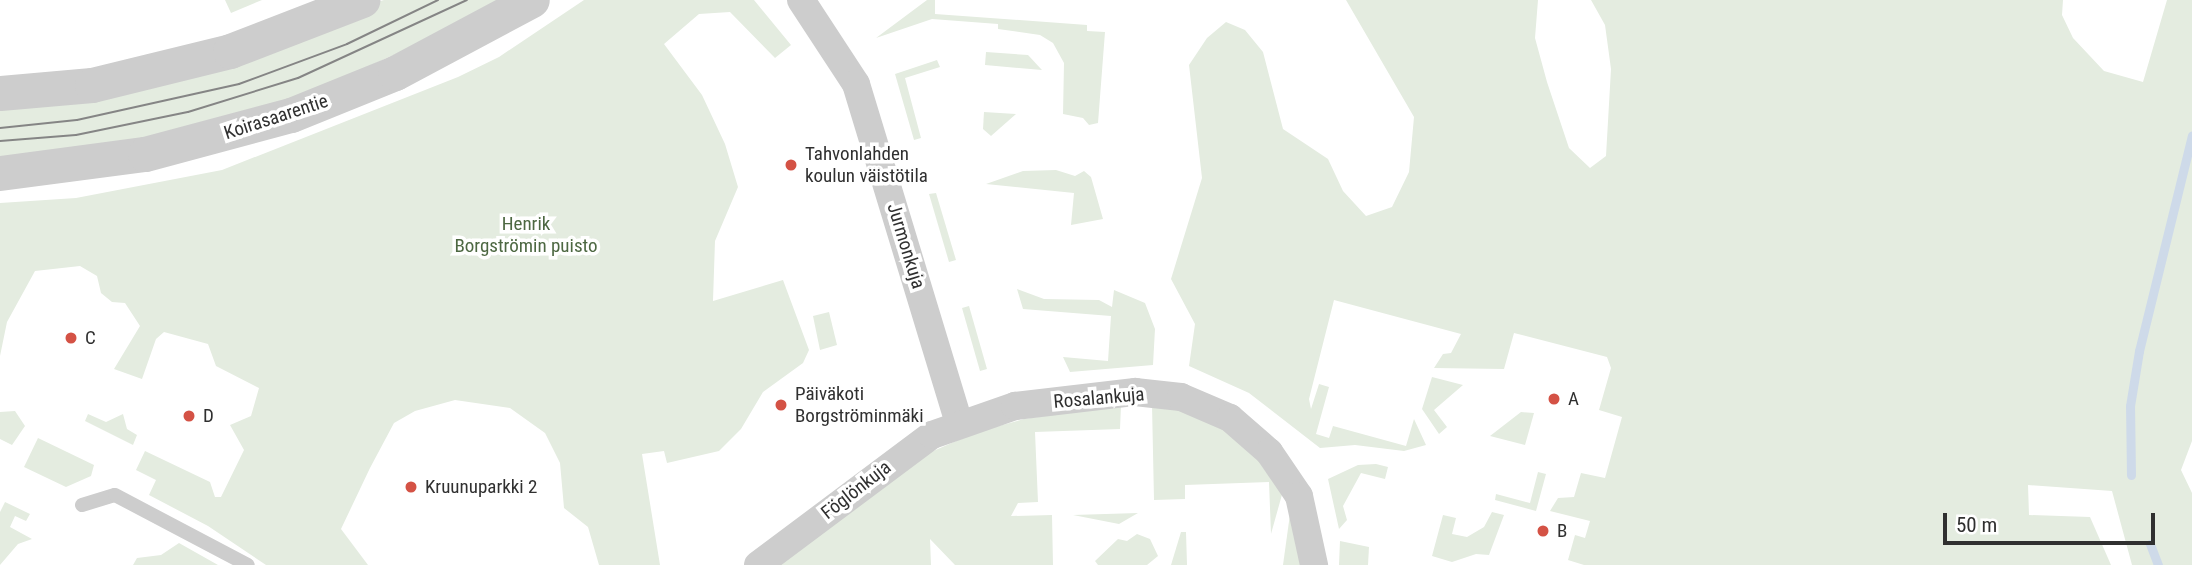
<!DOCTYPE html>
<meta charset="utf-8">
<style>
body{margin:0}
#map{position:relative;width:2192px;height:565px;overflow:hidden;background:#fff;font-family:"Roboto Condensed",sans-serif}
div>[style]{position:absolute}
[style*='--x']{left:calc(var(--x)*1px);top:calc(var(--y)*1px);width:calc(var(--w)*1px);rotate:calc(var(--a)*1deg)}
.green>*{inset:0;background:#e4ece0}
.stream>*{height:9px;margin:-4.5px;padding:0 4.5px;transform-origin:4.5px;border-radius:4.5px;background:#cedae9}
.service>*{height:14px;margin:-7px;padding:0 7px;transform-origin:7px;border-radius:7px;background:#cdcdcd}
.minor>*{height:28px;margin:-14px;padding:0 14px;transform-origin:14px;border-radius:14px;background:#cdcdcd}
.tertiary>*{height:35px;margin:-17.5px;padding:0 17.5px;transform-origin:17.5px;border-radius:17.5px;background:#cdcdcd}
.tram>*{height:2px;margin:-1px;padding:0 1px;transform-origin:1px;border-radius:1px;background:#858585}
.dots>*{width:19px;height:19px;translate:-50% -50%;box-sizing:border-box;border:4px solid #fff;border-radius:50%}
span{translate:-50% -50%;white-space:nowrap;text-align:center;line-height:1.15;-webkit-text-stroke:7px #fff;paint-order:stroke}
.street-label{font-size:19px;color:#303030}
.poi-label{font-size:19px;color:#303030}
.left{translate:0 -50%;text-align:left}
.park-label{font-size:19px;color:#4d6842}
.scale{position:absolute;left:1943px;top:513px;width:212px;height:32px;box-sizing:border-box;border:4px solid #303030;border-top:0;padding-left:9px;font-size:21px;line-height:24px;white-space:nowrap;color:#303030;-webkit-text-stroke:5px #fff;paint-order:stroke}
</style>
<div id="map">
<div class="green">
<div style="clip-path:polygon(225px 0,262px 0,231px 13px)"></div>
<div style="clip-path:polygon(384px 0,516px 0,251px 119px,0 165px,0 102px)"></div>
<div style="clip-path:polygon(584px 0,754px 0,791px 45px,775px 58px,730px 12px,699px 14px,664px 44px,702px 95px,725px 144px,738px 187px,715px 241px,713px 301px,783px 280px,809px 350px,803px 363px,763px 392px,741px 429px,719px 451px,667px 463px,664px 451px,642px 454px,660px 565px,599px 565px,588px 527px,564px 508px,560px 463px,545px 433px,510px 408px,455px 400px,415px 411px,394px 423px,370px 468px,341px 529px,368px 565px,266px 565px,208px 526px,149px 495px,156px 480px,136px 470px,145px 451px,210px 482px,215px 497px,221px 497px,244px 450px,230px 425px,251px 416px,259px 388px,216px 366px,208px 344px,164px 332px,156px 339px,142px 379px,114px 369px,140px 326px,125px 303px,112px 302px,101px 293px,97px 276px,80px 266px,35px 271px,7px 322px,0 356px,0 203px,76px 198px,222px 170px,458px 77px,499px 57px)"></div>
<div style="clip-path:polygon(927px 0,935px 0,935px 14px,1087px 25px,1087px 31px,1105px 32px,1098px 123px,1089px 125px,1083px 118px,1063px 114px,1064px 63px,1053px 43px,1040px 35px,998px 29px,998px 24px,932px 19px,876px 38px)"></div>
<div style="clip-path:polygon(1346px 0,1538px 0,1535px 38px,1547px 82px,1569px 148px,1590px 168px,1606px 156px,1611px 69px,1605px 25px,1591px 0,2063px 0,2062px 15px,2073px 38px,2104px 71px,2143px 82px,2167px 0,2192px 0,2192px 441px,2181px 470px,2192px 493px,2192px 565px,2132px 565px,2112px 491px,2028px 485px,2029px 515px,2090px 517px,2111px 565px,1584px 565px,1568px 560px,1575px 535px,1585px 538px,1590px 521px,1550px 511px,1558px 498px,1574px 497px,1581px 473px,1605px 478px,1622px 417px,1599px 410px,1611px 368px,1607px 357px,1514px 333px,1504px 369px,1434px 368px,1443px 354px,1451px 353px,1461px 334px,1334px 300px,1309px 399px,1311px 409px,1319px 384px,1329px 387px,1316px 434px,1329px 438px,1333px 426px,1406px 446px,1414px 419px,1426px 445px,1404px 451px,1355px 445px,1320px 448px,1249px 393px,1189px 366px,1195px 324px,1171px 279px,1202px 178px,1189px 65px,1207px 38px,1226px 22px,1245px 30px,1263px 52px,1283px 129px,1328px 159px,1343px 191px,1366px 216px,1392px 207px,1409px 172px,1414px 117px)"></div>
<div style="clip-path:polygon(986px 52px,1028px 55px,1042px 70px,985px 65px)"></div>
<div style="clip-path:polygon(937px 60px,940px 67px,905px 78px,921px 138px,914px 140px,895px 74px)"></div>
<div style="clip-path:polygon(984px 112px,1016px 114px,991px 136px,983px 129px)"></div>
<div style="clip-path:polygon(1056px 170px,1075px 176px,1084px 171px,1091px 177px,1103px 219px,1071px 225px,1074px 193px,986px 184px,1023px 171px)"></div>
<div style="clip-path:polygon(936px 193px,956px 260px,949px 262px,929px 194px)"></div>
<div style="clip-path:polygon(1017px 289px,1044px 299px,1099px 300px,1112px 307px,1114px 290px,1145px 303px,1155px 329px,1153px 365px,1070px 372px,1063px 357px,1108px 361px,1111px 316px,1023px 309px)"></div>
<div style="clip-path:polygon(969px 306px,987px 369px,980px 371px,962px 308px)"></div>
<div style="clip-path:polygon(829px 312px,837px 345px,820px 350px,813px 316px)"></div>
<div style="clip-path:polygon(1432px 377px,1463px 385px,1434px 410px,1447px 427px,1439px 434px,1422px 409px)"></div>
<div style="clip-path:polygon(1121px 405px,1120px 429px,1035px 432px,1038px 502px,1018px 503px,1011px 516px,1052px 515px,1053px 565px,955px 565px,930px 539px,931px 565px,778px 565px,924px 455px,977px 432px,1024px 419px)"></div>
<div style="clip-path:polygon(1152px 405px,1175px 407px,1212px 422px,1242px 442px,1270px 470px,1283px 491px,1271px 534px,1269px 482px,1185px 485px,1185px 499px,1154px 500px)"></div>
<div style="clip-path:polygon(15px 411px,25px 426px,12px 445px,0 439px,0 412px)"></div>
<div style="clip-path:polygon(1521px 412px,1534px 413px,1525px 445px,1490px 436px)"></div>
<div style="clip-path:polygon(88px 414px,106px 422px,123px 414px,127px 429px,137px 435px,133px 445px,85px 421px)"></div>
<div style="clip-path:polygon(38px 438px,94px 465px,91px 476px,66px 487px,24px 467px)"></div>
<div style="clip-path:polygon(1376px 464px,1388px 467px,1385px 479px,1361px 473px,1343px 506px,1347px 520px,1339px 529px,1328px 479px,1358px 465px)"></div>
<div style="clip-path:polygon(1538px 472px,1546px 474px,1536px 511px,1495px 500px,1496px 494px,1530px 503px)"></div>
<div style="clip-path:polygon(5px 502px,30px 514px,26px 521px,15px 516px,10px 527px,32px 539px,18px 544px,0 565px,0 512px)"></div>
<div style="clip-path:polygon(1291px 507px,1303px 565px,1283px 565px)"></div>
<div style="clip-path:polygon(1492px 512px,1504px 515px,1489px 555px,1476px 554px,1452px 562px,1432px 556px,1443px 515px,1456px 518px,1452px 534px,1467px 537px,1484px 527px)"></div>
<div style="clip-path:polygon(1138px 513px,1119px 524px,1073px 515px)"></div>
<div style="clip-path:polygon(1181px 532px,1186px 532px,1187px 565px,1171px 565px)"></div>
<div style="clip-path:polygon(1137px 534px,1150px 539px,1158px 556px,1147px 565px,1098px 565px,1095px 561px,1118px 539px,1127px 541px)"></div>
<div style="clip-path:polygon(1340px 541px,1369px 547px,1368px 565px,1339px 565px)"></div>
<div style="clip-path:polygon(179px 543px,218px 565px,133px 565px,137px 558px,161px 555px)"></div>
</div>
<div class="stream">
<div style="--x:2131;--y:475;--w:69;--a:-90.8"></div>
<div style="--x:2130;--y:406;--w:56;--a:-80.7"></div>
<div style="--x:2139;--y:351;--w:222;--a:-76.2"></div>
<div style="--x:2150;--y:544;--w:22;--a:69"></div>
</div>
<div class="service">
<div style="--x:82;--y:505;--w:34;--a:-17"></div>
<div style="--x:115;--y:495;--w:150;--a:27.8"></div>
</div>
<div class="minor">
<div style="--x:801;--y:0;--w:100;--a:56.8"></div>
<div style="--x:856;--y:84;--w:354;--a:73.1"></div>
<div style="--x:758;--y:565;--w:217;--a:-36.8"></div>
<div style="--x:932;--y:435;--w:88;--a:-19.3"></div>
<div style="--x:1015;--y:406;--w:121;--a:-6.7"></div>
<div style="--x:1135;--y:392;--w:46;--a:6.2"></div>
<div style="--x:1181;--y:397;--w:53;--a:23.2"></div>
<div style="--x:1230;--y:418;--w:52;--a:41.1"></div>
<div style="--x:1269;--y:452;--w:53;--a:55.7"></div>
<div style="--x:1299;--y:496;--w:71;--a:77.7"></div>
</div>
<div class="tertiary">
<div style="--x:0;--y:93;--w:92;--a:-5"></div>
<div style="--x:92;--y:85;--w:142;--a:-13.8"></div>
<div style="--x:230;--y:51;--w:142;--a:-21.1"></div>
<div style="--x:0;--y:173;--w:146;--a:-7.5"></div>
<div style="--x:145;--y:154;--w:151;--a:-15"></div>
<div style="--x:291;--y:115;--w:112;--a:-22"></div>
<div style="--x:395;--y:73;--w:155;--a:-28.1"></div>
</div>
<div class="tram">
<div style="--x:0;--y:128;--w:77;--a:-5.9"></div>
<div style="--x:77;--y:120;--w:166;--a:-12.5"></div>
<div style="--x:239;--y:84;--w:115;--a:-20.3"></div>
<div style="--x:347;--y:44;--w:101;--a:-25.8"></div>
<div style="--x:0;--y:141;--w:76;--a:-4.5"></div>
<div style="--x:76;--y:135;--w:114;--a:-11.6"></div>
<div style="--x:188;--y:112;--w:115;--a:-17.2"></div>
<div style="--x:298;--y:78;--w:186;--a:-24.8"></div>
</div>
<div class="dots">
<div style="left:791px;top:165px;background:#d45245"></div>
<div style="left:71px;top:338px;background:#d45245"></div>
<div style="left:1554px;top:399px;background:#d45245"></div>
<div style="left:781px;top:405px;background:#d45245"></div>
<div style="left:189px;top:416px;background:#d45245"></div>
<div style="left:411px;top:487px;background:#d45245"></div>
<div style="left:1543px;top:531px;background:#d45245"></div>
</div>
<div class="street-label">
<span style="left:276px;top:117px;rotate:-18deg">Koirasaarentie</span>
<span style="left:906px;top:246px;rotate:73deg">Jurmonkuja</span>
<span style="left:1099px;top:398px;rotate:-5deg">Rosalankuja</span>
<span style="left:856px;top:490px;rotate:-38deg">Föglönkuja</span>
</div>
<div class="poi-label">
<span class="left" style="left:805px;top:165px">Tahvonlahden<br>koulun väistötila</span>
<span class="left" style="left:85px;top:338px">C</span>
<span class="left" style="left:795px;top:405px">Päiväkoti<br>Borgströminmäki</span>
<span class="left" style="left:1568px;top:399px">A</span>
<span class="left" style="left:203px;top:416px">D</span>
<span class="left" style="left:425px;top:487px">Kruunuparkki 2</span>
<span class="left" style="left:1557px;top:531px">B</span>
</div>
<div class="park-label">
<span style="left:526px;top:235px">Henrik<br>Borgströmin puisto</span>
</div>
<div class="scale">50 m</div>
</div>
